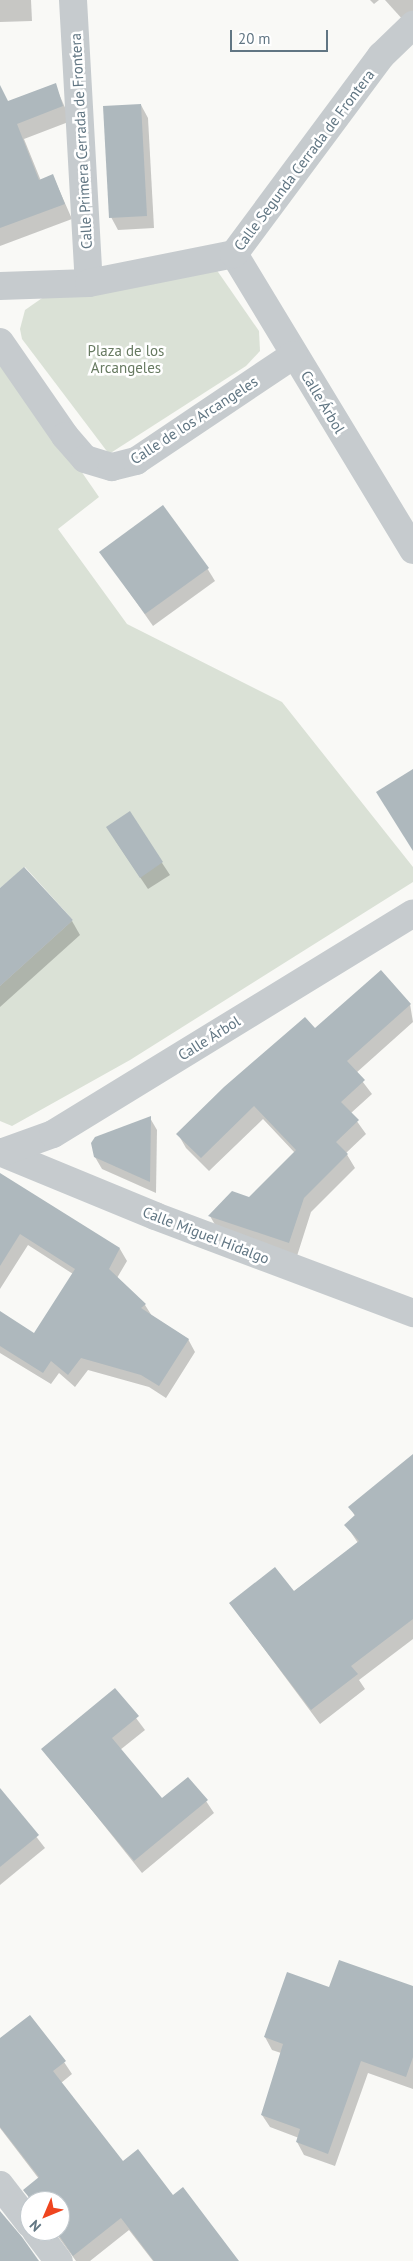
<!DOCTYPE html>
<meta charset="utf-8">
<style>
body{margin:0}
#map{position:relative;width:413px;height:2261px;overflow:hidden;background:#f9f9f6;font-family:"PT Sans",sans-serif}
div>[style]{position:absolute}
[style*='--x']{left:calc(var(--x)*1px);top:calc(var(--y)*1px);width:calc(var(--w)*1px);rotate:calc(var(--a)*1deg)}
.green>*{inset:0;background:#dae1d6}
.shadow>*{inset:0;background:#0003}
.building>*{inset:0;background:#aeb8bd}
.minor>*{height:28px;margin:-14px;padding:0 14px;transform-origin:14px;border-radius:14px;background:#c6cbce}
span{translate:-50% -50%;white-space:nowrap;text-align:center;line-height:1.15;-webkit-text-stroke:5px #fff;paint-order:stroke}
.street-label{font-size:15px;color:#617683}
.park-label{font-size:15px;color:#677a61}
.north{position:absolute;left:20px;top:2191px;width:50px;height:50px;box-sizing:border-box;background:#fff;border:1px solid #c0c8cd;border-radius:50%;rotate:225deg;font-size:14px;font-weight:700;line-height:20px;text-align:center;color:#617683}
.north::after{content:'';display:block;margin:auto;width:18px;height:22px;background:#ef451f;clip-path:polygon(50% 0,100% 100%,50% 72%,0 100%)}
.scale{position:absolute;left:230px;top:30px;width:98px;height:22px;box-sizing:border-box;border:2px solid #617683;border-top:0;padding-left:6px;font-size:15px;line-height:18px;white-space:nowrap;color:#617683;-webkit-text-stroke:4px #fff;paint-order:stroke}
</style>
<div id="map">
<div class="green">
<div style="clip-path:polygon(216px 269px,259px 331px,260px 351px,246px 366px,109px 454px,22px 339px,20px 329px,25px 310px,45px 296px)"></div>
<div style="clip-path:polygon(0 354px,99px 497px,58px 529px,127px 624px,282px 702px,413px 867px,413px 882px,130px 1060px,12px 1126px,0 1121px,0 986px,73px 920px,25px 867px,0 888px)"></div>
</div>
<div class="shadow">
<div style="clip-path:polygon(0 0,31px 0,32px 21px,0 22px)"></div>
<div style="clip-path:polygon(370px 0,379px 0,374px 4px)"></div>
<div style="clip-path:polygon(385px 0,413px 0,413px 13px,404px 21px)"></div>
<div style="clip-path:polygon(55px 85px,71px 121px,24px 139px,41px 181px,53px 176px,72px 219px,0 246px,0 105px)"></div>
<div style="clip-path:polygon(141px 105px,148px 118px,154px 228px,118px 230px,111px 217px)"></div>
<div style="clip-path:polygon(101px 552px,207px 568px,215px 581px,153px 626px)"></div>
<div style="clip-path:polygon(129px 813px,170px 875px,148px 889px,115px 840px)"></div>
<div style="clip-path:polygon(24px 868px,72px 921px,80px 935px,0 1007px,0 890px)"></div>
<div style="clip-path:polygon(410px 1004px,413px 1022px,356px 1073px,372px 1094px,351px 1113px,366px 1134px,346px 1153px,355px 1168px,311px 1212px,297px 1256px,218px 1230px,210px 1216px,249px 1198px,295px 1153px,263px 1119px,209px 1171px,186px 1148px,178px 1134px,315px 1030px)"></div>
<div style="clip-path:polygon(150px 1118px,157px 1130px,156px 1193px,102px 1169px,95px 1157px)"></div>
<div style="clip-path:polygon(0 1175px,120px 1249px,127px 1261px,117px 1278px,145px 1305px,152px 1316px,188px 1339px,195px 1352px,166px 1398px,149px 1387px,88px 1370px,75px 1387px,59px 1373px,51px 1384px,0 1353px,0 1313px,34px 1335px,73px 1274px,28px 1245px,0 1289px)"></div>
<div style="clip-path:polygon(413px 1455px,413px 1639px,359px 1680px,365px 1689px,320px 1724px,230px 1603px,293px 1592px,358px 1543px,346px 1525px,355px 1516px,350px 1507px)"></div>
<div style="clip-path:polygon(115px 1690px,145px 1730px,120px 1750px,162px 1800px,206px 1801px,214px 1813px,142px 1873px,43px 1749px)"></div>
<div style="clip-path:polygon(0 1790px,45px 1848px,0 1885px)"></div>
<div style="clip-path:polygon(413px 1988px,413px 2089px,368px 2073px,335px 2166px,304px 2155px,297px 2142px,299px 2138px,270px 2127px,262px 2115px,281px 2053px,272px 2050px,265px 2037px,330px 1989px)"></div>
<div style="clip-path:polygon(0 2040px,64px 2062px,72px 2074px,61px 2083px,122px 2163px,173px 2197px,238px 2261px,153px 2261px,129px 2230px,90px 2261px,76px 2261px,54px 2231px,60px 2231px,60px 2201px,31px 2201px,25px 2190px,39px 2179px,0 2128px)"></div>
</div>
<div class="building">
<div style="clip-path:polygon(56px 83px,63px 106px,17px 124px,39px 180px,53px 174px,65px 204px,0 228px,0 85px,8px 101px)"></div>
<div style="clip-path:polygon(141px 104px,147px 216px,109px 218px,103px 106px)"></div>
<div style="clip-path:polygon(163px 505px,209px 568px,145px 614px,99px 552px)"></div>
<div style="clip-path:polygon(413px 769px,413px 851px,376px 792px)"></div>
<div style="clip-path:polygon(130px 811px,163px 862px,140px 878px,106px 827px)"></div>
<div style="clip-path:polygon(24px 867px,73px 920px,0 986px,0 888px)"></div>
<div style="clip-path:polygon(381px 970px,411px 1004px,347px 1061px,365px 1080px,341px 1102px,359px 1120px,336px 1142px,348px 1154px,304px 1198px,289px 1243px,208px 1216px,232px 1191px,249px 1197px,296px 1150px,254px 1106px,201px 1158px,176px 1134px,224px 1087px,305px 1017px,315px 1028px)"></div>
<div style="clip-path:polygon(151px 1116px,150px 1182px,94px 1157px,91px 1143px,95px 1137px)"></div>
<div style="clip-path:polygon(0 1173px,120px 1248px,109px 1269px,146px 1304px,141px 1308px,189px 1339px,159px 1386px,141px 1375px,81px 1358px,68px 1375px,51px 1361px,43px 1373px,0 1346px,0 1311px,34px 1333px,75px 1269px,20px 1234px,0 1266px)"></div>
<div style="clip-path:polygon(413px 1454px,413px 1619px,351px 1666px,358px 1674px,311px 1710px,229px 1603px,275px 1567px,294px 1591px,359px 1541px,344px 1525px,355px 1515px,348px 1507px)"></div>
<div style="clip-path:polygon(115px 1688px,139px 1716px,112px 1738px,162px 1798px,188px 1777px,208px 1800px,134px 1861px,41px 1749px)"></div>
<div style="clip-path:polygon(0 1788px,39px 1835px,0 1867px)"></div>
<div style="clip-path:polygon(339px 1960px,413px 1986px,413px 2057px,406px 2077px,361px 2061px,328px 2154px,296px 2142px,300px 2129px,261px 2115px,283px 2044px,264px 2037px,287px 1972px,329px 1987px)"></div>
<div style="clip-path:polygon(30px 2015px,66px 2061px,53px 2071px,123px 2161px,138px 2149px,173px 2195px,183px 2187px,239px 2261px,154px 2261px,121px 2218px,73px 2256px,56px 2231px,60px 2231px,60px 2201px,32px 2201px,23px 2190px,39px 2177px,0 2127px,0 2038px)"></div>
<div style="clip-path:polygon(0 2211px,22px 2237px,39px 2261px,0 2261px)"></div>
</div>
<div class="minor">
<div style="--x:73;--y:0;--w:283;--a:86.8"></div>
<div style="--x:234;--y:254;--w:346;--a:58.8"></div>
<div style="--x:0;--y:286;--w:89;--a:-1.9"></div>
<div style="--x:89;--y:283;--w:148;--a:-11.3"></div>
<div style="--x:234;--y:254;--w:247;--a:-53.4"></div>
<div style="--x:381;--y:56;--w:45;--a:-44.1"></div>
<div style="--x:0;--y:342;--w:114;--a:55.3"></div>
<div style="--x:65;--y:436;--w:30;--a:49"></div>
<div style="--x:85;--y:459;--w:28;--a:17"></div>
<div style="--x:112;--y:467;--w:25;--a:-14"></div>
<div style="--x:136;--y:461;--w:190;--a:-33.9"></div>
<div style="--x:0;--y:1152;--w:168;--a:22.4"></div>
<div style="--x:155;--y:1216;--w:276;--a:20.6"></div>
<div style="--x:0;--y:1153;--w:56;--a:-19.7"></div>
<div style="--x:53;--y:1134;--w:422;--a:-31.5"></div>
<div style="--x:0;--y:2185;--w:49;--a:52.4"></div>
<div style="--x:36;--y:2231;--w:38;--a:53"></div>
</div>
<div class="street-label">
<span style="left:81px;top:141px;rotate:-93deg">Calle Primera Cerrada de Frontera</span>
<span style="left:304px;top:160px;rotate:-53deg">Calle Segunda Cerrada de Frontera</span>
<span style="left:323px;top:402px;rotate:59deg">Calle Árbol</span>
<span style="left:194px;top:420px;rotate:-33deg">Calle de los Arcangeles</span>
<span style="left:209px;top:1038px;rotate:-32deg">Calle Árbol</span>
<span style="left:206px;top:1235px;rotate:21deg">Calle Miguel Hidalgo</span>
</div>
<div class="park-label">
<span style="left:126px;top:359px">Plaza de los<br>Arcangeles</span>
</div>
<div class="north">N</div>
<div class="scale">20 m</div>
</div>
